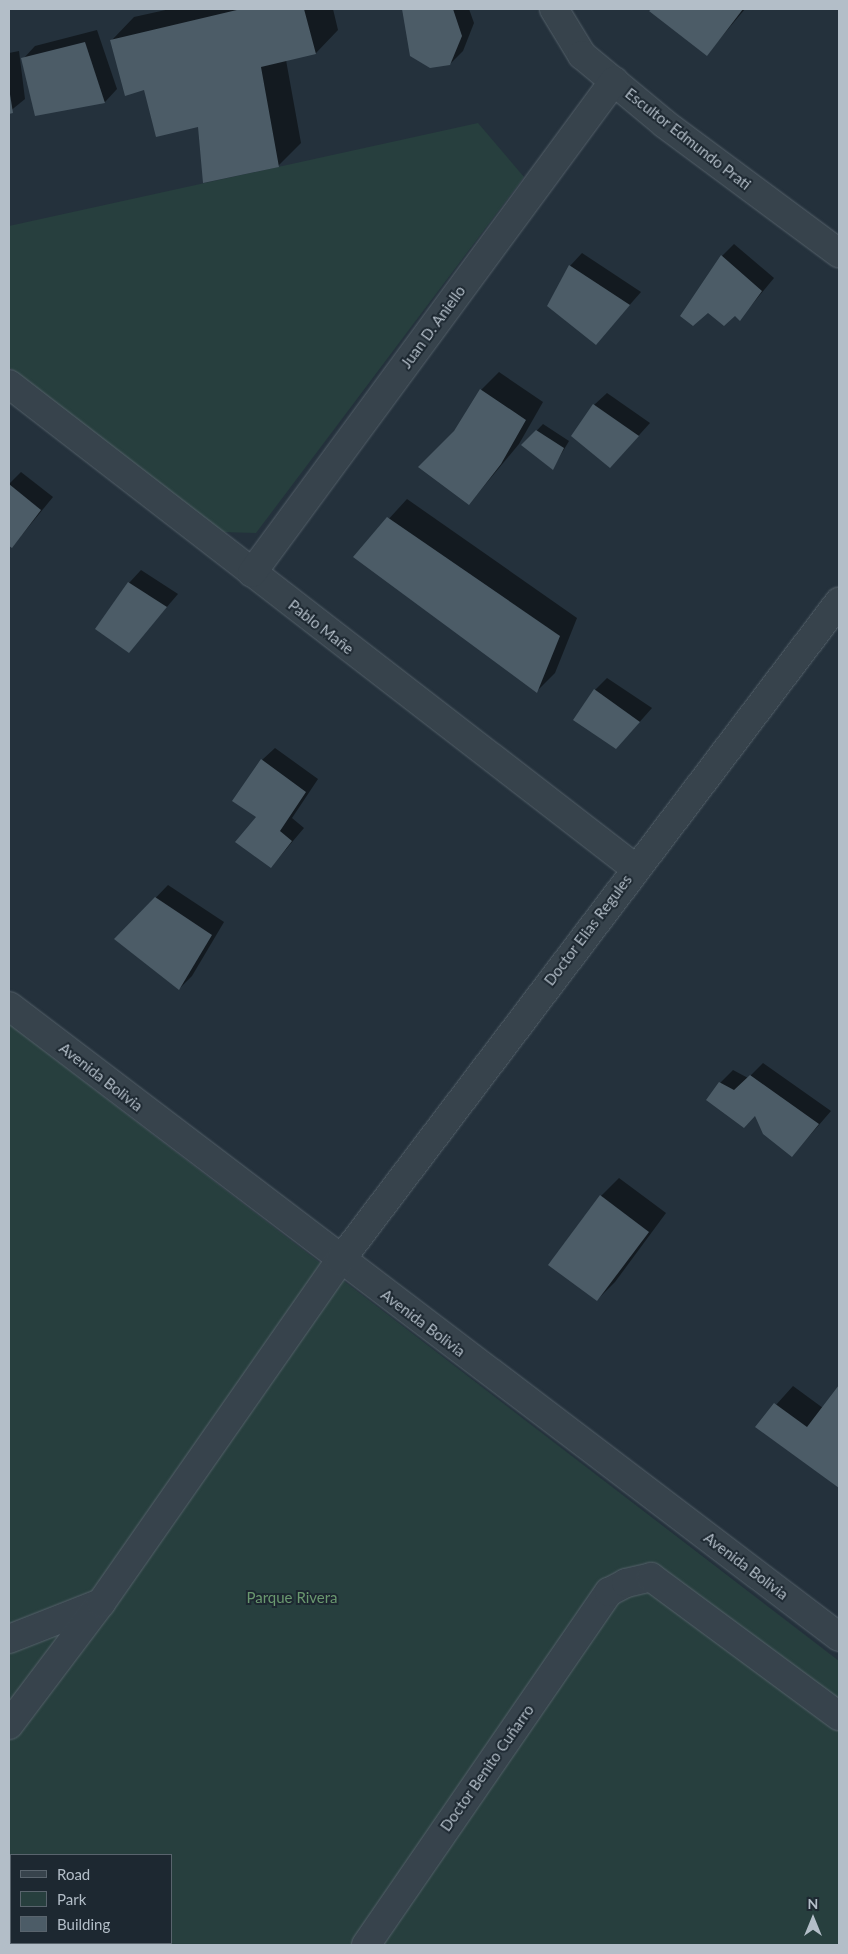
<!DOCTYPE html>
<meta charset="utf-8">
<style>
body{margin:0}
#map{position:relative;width:848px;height:1954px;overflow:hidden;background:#24313c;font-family:Lato,sans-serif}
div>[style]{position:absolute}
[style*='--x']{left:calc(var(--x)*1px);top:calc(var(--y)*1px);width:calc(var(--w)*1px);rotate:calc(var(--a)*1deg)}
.green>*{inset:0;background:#273f3e}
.shadow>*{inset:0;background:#0007}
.building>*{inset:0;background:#4c5c67}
.roads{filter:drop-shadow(0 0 1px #55616a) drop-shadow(0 0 1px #55616a)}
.minor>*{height:28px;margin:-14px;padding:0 14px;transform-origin:14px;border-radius:14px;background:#37434c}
span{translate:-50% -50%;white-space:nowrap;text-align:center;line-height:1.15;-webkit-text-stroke:4px #1d2831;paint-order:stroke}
.street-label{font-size:15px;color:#b3bec8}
.park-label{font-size:15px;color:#6a986f}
.frame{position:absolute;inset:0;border:10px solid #b3bec8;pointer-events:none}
.legend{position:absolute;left:10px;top:1854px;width:162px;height:90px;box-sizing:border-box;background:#1d2831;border:1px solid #59646d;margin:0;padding:6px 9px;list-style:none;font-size:15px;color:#b3bec8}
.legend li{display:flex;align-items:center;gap:10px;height:25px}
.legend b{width:25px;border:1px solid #59646d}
.north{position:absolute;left:788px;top:1894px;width:50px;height:50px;-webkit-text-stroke:4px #1d2831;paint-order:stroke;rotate:0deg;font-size:14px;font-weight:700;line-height:20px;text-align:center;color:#b3bec8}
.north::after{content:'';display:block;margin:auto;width:18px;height:22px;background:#b3bec8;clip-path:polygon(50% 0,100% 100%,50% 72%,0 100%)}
</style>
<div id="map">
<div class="green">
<div style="clip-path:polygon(478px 123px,524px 177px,256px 533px,220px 532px,9px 367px,9px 226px)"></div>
<div style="clip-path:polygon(evenodd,9px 1024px,839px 1661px,839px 1945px,9px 1945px,9px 1024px,11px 1855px,171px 1855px,171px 1943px,11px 1943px,11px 1855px)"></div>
</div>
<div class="shadow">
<div style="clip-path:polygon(170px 9px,333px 9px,338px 30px,316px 53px,286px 60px,301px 143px,278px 166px,199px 125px,145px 89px,112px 40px,134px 17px)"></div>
<div style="clip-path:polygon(403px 9px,469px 9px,474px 23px,463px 51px,450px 64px,411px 55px)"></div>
<div style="clip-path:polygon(654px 9px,745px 9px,707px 54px,651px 11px)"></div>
<div style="clip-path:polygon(97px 30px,117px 89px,105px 102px,36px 114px,23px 59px,35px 46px)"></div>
<div style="clip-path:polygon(19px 51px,25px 99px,9px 112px,9px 53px)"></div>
<div style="clip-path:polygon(734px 244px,774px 278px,740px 319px,736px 314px,722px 256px)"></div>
<div style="clip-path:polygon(582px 253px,641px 292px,596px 343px,548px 306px,570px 266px)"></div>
<div style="clip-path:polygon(499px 372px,543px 402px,519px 444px,469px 504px,454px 432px,481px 390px)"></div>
<div style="clip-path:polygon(607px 393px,650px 423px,622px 454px,594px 405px)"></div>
<div style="clip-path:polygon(543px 424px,569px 441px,553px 468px,523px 445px)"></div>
<div style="clip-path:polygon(21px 472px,53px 497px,12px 547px,9px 544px,9px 484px)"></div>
<div style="clip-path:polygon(407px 499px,577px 618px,555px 673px,537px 691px,355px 556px)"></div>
<div style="clip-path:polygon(141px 570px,178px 594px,129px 651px,129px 583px)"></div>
<div style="clip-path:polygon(607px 678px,652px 708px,628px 735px,595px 690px)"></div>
<div style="clip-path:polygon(275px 748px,318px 779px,292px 818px,304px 828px,271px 867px,258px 817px,262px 760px)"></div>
<div style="clip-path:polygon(168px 885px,224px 922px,192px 976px,179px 989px,116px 939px)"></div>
<div style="clip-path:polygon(763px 1063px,831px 1111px,792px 1156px,756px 1114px,720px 1083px,733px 1070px,748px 1078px)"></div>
<div style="clip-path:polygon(619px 1178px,666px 1213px,615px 1282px,597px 1300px,601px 1196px)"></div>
<div style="clip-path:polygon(793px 1386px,823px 1408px,839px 1387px,839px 1486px,757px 1426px)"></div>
</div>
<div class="building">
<div style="clip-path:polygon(241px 9px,304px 9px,316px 54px,261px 67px,279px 167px,203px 183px,198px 127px,156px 137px,144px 90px,125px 96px,110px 40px)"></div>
<div style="clip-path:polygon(402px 9px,453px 9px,462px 36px,450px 65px,430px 68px,410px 56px)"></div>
<div style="clip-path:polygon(652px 9px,743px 9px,707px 56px,649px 11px)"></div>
<div style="clip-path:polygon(85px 42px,105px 103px,35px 116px,21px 58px)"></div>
<div style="clip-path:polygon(9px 88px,13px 113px,9px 114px)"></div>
<div style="clip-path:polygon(721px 255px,762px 291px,740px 321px,735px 316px,724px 326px,708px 313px,693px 326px,680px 316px)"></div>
<div style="clip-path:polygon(569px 265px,630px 305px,596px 345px,547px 306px)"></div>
<div style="clip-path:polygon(480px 389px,526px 420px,501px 464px,469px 505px,418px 467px,454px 431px)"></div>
<div style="clip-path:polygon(593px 404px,639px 436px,610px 468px,571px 436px)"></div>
<div style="clip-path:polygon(536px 430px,564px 448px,553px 470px,521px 445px)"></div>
<div style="clip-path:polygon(9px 484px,41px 510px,12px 548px,9px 546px)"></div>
<div style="clip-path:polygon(387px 517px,560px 636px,537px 693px,353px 557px)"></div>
<div style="clip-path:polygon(128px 582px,167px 607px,129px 653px,95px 629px)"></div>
<div style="clip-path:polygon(594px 689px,640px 722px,616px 749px,573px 720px)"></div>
<div style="clip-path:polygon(261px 759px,306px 792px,280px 831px,292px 841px,271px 868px,235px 842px,256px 817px,232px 801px)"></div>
<div style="clip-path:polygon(155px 897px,212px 935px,179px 990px,114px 939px)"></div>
<div style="clip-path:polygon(750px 1075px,819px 1124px,792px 1157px,763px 1134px,755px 1116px,744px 1128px,706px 1100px,719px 1082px,734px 1090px)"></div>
<div style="clip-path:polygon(600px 1195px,649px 1232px,597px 1301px,548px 1265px)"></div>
<div style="clip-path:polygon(839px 1385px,839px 1488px,755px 1427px,774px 1403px,807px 1427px)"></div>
</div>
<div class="roads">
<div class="minor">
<div style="--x:554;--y:9;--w:54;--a:58.7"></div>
<div style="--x:582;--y:55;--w:108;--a:39.7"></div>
<div style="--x:665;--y:124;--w:217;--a:36.6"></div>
<div style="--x:9;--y:384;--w:791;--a:37.71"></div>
<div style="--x:252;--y:573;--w:611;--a:-53.66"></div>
<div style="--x:9;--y:1006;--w:1043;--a:37.24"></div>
<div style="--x:9;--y:1639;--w:99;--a:-21.4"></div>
<div style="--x:9;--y:1725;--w:153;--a:-53"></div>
<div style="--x:101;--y:1603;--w:417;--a:-55.1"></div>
<div style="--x:340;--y:1261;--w:827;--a:-52.87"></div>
<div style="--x:366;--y:1945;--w:429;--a:-55.5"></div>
<div style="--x:609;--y:1592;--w:19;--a:-28"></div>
<div style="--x:626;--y:1583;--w:26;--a:-13"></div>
<div style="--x:651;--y:1577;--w:234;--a:36.5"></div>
</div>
</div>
<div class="street-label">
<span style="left:688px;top:139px;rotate:38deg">Escultor Edmundo Prati</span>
<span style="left:433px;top:327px;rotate:-54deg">Juan D. Aniello</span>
<span style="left:321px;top:627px;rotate:38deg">Pablo Mañe</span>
<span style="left:588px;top:930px;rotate:-53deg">Doctor Elias Regules</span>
<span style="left:101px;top:1077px;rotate:38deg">Avenida Bolivia</span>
<span style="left:423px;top:1323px;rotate:37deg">Avenida Bolivia</span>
<span style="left:746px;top:1566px;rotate:37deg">Avenida Bolivia</span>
<span style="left:487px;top:1768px;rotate:-55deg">Doctor Benito Cuñarro</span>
</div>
<div class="park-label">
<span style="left:292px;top:1598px">Parque Rivera</span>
</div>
<div class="frame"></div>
<ul class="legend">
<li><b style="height:6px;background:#37434c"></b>Road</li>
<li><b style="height:14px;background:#273f3e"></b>Park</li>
<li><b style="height:14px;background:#4c5c67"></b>Building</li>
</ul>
<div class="north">N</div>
</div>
